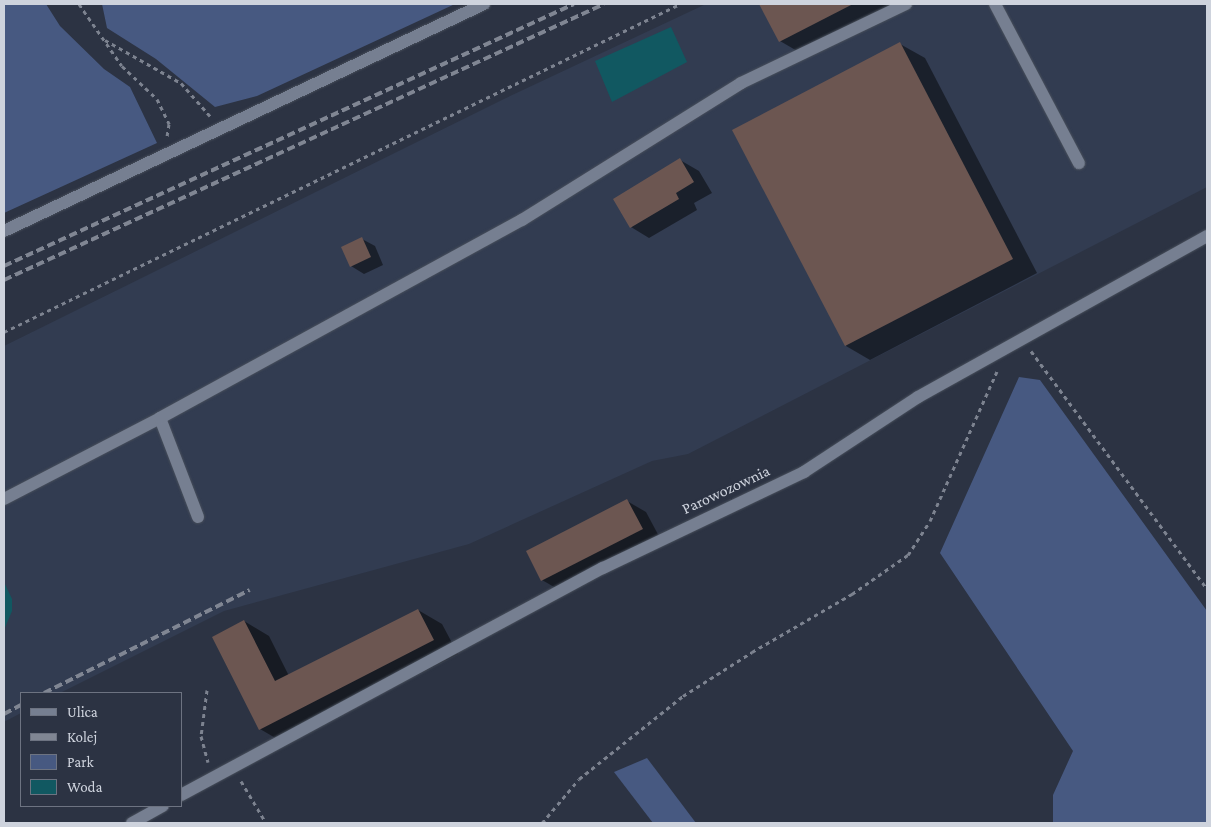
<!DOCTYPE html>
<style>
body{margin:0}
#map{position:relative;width:1211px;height:827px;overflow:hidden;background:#2c3343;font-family:"Crimson Pro",serif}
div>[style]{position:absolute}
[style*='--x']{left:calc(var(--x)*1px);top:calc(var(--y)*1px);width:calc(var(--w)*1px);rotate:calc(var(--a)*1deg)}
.built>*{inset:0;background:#323c51}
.green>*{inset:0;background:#475981}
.water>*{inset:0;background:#115861}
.shadow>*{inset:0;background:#0007}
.building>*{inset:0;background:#6c5651}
.path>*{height:3px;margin-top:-1.5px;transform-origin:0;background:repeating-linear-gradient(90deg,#7d8390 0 4px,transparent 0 8px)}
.roads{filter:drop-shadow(0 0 1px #484f5b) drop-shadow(0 0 1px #484f5b)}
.minor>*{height:12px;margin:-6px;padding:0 6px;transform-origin:6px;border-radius:6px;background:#767f91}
.rail>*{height:4px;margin-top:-2px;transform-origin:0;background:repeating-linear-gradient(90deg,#808693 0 8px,transparent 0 12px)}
span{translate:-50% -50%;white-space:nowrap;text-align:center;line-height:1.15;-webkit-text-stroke:4.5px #2c3343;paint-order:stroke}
.street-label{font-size:16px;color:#ced3dd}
.frame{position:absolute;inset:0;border:5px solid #ced3dd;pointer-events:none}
.legend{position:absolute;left:20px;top:692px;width:162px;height:115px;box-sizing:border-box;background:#2c3343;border:1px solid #6d7381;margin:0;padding:6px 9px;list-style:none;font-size:15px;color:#ced3dd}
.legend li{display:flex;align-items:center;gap:10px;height:25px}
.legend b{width:25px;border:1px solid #6d7381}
</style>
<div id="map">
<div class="built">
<div style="clip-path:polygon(706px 4px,1207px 4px,1207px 187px,688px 454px,652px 461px,469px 544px,224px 611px,60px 693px,21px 693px,21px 713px,4px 722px,4px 346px,504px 99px)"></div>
</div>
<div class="green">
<div style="clip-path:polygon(4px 4px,46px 4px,60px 26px,104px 69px,130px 87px,157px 143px,4px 213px)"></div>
<div style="clip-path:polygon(102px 4px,455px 4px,257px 96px,215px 107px,156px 59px,107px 28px)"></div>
<div style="clip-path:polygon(1019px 377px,1040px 380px,1207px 611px,1207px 823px,1053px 823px,1053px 795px,1073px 751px,940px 553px)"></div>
<div style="clip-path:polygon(647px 758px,696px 823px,653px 823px,614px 772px)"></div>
</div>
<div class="water">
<div style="clip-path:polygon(671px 27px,687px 62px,612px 102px,595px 61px)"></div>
<div style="clip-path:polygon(4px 582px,12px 599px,12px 611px,4px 630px)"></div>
</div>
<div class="shadow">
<div style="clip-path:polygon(761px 4px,904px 4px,804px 55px,780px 41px)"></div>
<div style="clip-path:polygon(900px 44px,925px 58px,1037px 273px,870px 360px,846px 346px)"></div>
<div style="clip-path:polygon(680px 160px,699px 171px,712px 193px,694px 203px,697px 210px,649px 238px,631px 227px)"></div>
<div style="clip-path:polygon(362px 239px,375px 246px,383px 265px,364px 274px,351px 266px,343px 248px)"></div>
<div style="clip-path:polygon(627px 501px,646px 512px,661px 540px,561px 591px,542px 580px)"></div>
<div style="clip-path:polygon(418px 610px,442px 624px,458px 654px,284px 743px,260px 729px,244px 621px,269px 636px,289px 676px)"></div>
</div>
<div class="building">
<div style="clip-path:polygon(759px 4px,853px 4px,779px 42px)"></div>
<div style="clip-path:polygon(900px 42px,1013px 259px,845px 346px,732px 130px)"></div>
<div style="clip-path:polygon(680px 158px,694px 182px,676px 193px,679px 199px,630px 228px,613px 199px)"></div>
<div style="clip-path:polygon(362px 237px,371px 257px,350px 267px,341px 247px)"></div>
<div style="clip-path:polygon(627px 499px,643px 529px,541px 581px,526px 551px)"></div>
<div style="clip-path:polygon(418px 609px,434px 640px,259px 730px,212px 637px,244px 620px,275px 681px)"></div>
</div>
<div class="path">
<div style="--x:79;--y:4;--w:75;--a:55.3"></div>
<div style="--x:122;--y:66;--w:48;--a:43.3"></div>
<div style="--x:157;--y:99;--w:28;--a:64"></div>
<div style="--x:169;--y:124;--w:13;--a:99"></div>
<div style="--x:105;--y:40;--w:87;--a:29.5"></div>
<div style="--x:181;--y:83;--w:44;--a:48.7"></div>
<div style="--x:4;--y:332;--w:751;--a:-25.88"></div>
<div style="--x:1031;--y:351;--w:296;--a:53.5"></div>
<div style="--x:207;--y:690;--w:46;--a:97.4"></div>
<div style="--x:201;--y:736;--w:27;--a:75"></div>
<div style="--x:241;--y:781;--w:49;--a:59.2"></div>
<div style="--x:542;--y:823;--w:57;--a:-49.9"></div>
<div style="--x:579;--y:779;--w:133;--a:-38.6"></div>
<div style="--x:683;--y:696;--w:82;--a:-32.5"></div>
<div style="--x:752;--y:652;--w:116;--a:-30.1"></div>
<div style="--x:852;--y:594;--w:68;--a:-34.9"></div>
<div style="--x:908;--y:555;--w:40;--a:-57.1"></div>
<div style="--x:930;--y:521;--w:164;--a:-65.9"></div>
</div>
<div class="roads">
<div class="minor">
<div style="--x:995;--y:4;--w:180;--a:62.2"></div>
<div style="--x:4;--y:231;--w:531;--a:-25.31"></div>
<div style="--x:4;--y:499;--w:176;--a:-27.4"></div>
<div style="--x:198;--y:517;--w:106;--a:-111"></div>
<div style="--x:160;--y:418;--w:413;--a:-28.7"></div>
<div style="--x:522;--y:220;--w:258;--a:-32"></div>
<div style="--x:741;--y:83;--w:183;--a:-25.6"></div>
<div style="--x:181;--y:795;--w:479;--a:-28.3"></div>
<div style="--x:603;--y:568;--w:223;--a:-25.5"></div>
<div style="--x:804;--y:472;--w:136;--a:-33.3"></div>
<div style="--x:918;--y:397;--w:331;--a:-29.1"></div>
<div style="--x:132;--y:823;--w:35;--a:-29"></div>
</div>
</div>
<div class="rail">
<div style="--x:4;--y:266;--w:627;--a:-24.69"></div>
<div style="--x:4;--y:280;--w:660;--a:-24.7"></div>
<div style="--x:44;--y:693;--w:230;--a:-26.6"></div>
<div style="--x:4;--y:714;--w:19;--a:-28"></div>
</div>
<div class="street-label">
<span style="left:726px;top:490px;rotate:-25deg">Parowozownia</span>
</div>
<div class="frame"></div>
<ul class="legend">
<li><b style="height:6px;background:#767f91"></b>Ulica</li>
<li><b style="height:6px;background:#808693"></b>Kolej</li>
<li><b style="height:14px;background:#475981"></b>Park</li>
<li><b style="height:14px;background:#115861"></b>Woda</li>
</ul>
</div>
